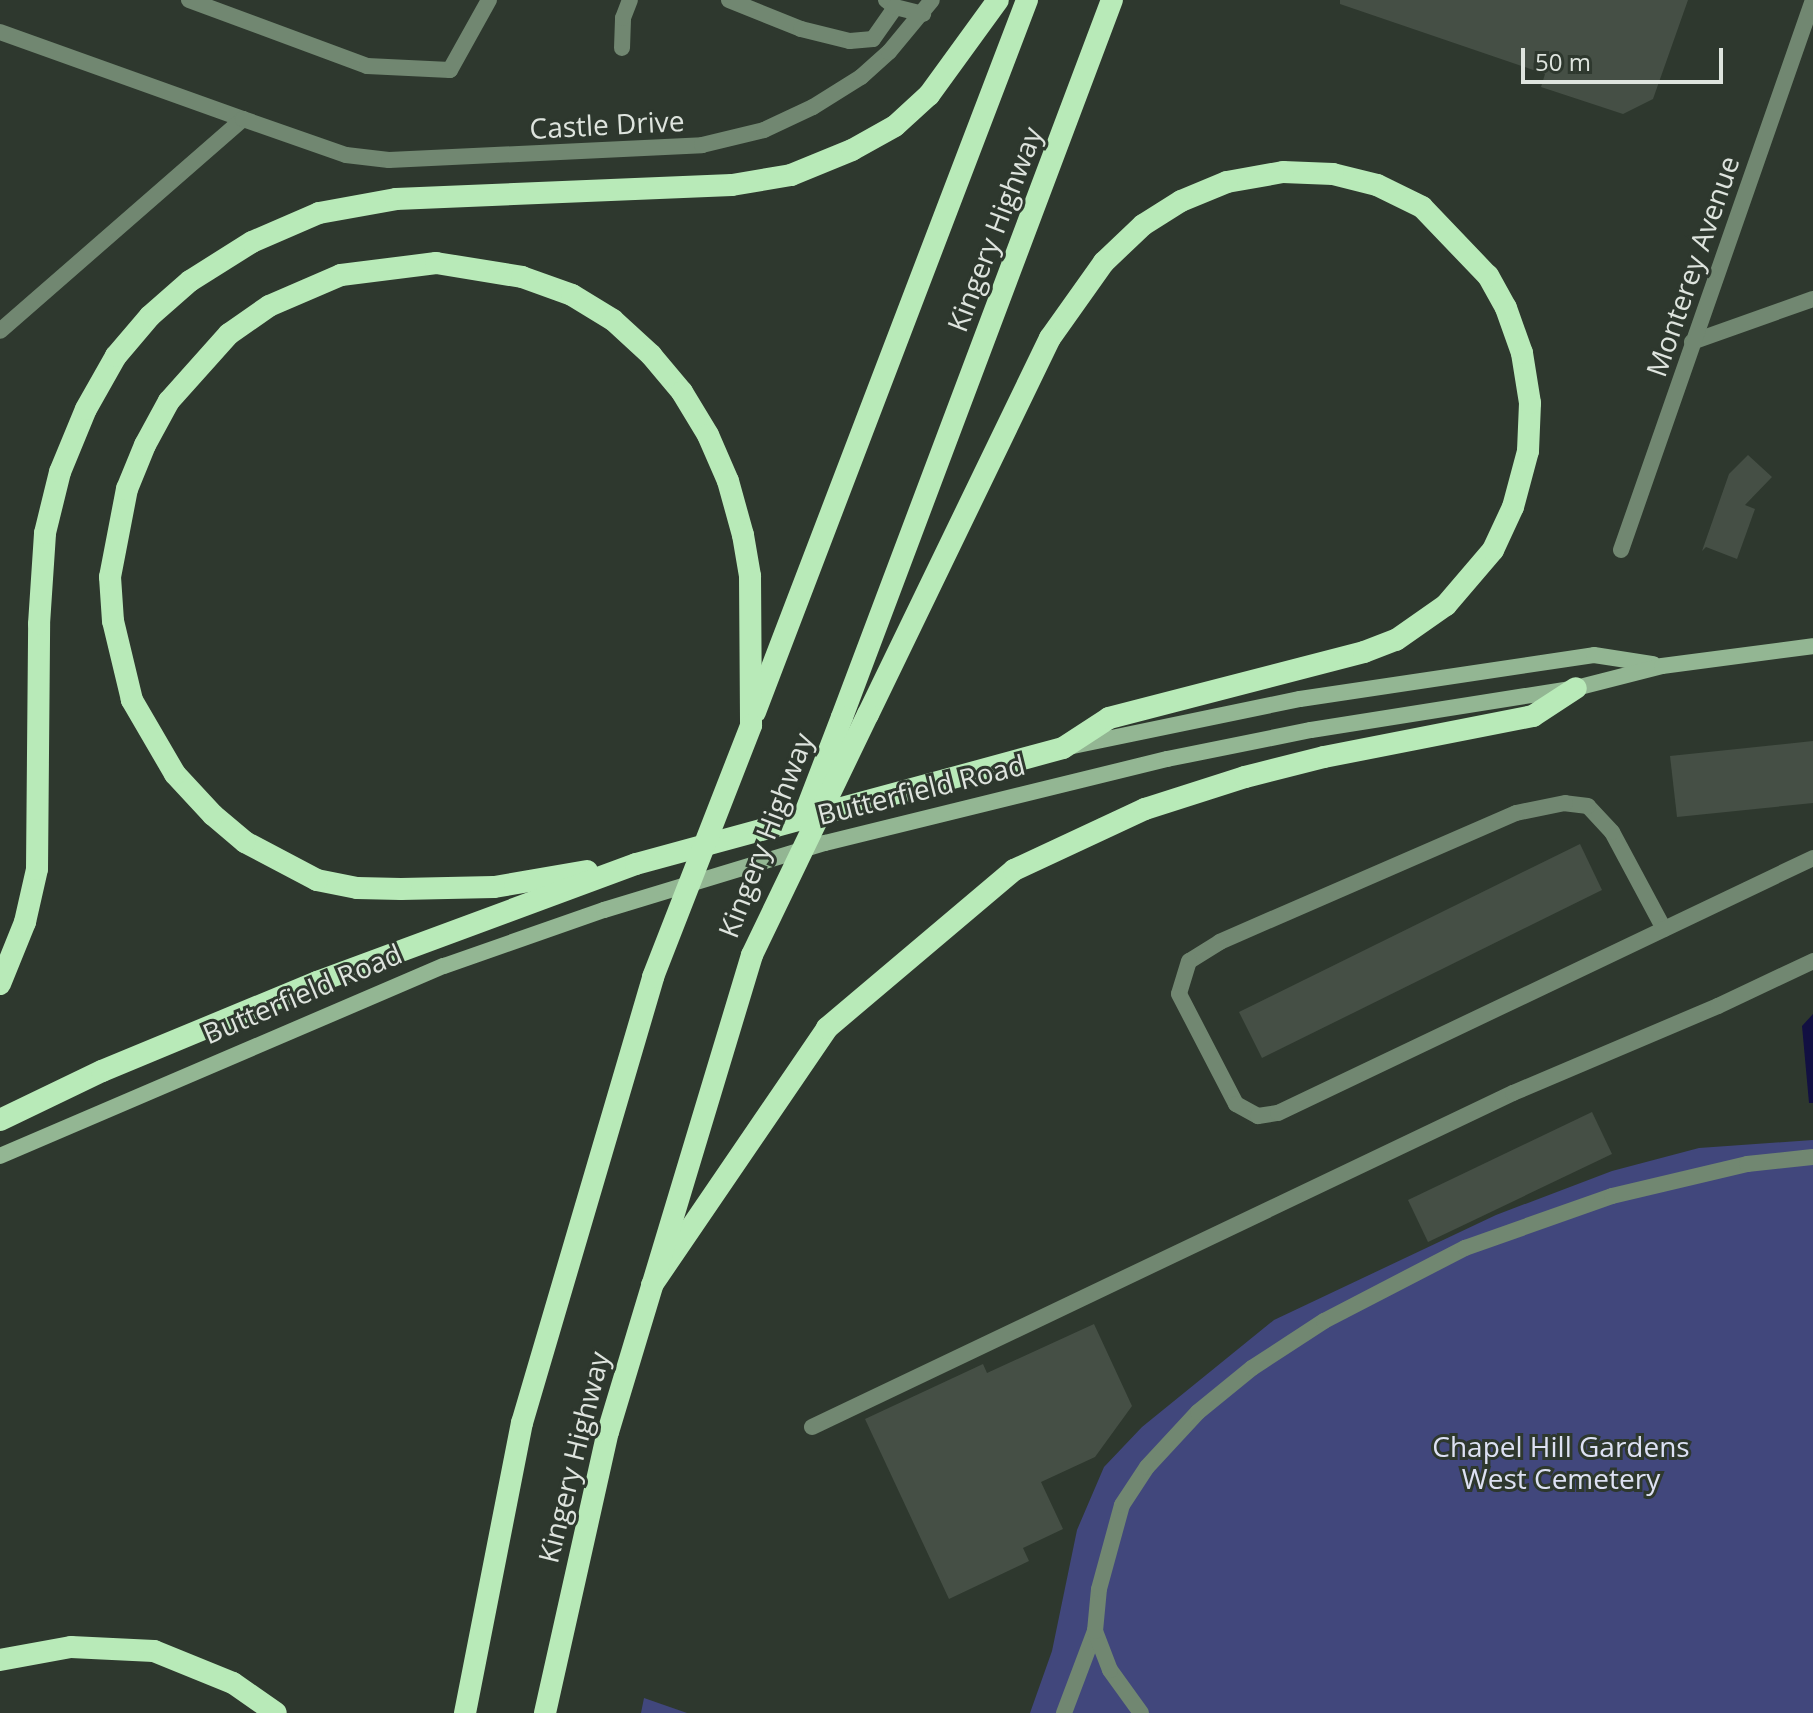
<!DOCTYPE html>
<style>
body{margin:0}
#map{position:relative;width:1813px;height:1713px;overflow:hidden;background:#2e382e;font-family:"Open Sans",sans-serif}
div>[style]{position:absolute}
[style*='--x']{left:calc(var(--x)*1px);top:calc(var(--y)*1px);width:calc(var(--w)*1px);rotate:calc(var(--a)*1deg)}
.green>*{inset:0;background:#41477c}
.water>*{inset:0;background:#121042}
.building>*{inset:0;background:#454f45}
.service>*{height:16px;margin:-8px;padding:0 8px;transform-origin:8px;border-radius:8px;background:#718771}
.minor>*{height:16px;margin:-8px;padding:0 8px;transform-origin:8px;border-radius:8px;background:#718771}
.secondary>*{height:16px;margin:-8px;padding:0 8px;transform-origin:8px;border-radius:8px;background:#93b693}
.trunk>*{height:22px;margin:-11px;padding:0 11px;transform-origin:11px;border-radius:11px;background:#b8eab8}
.trunk-bridge>*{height:22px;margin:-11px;padding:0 11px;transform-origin:11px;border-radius:11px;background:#b8eab8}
span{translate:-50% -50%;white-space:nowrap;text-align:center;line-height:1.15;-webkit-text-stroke:6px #2e382e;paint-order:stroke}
.street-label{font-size:28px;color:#dee4de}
.park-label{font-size:28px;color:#dde1f3}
.scale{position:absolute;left:1521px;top:48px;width:202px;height:36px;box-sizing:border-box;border:4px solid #dee4de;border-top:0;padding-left:10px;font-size:24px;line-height:28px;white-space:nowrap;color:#dee4de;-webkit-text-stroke:6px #2e382e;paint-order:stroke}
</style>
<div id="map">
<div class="green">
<div style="clip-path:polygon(1813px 1140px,1813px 1713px,1030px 1713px,1052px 1651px,1077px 1530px,1104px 1467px,1142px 1427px,1274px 1320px,1496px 1215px,1612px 1171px,1699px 1148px)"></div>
<div style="clip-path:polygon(644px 1698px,687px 1713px,641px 1713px)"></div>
</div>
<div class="water">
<div style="clip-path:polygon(1813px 1014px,1813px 1103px,1809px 1103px,1802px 1026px)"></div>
</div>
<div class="building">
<div style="clip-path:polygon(1340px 0,1688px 0,1653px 99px,1623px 114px,1541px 87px,1545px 74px,1340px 4px)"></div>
<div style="clip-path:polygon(1748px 455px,1772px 477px,1745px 505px,1755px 509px,1737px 559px,1706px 547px,1702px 551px,1729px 474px)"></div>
<div style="clip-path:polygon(1813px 741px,1813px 803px,1677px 817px,1670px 756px)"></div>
<div style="clip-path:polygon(1580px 844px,1602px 890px,1262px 1058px,1239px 1012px)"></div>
<div style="clip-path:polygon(1592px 1112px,1612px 1154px,1428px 1242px,1408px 1200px)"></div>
<div style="clip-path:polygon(1094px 1324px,1132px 1406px,1095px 1457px,1041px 1482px,1063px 1529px,1023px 1548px,1029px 1561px,949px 1599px,865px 1419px,983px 1364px,987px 1373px)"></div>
</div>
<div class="service">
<div style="--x:189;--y:0;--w:190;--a:20.3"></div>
<div style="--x:367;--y:66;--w:83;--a:2.8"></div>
<div style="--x:450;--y:70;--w:80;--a:-60.9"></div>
<div style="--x:729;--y:0;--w:78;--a:21.9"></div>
<div style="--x:801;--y:29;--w:50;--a:13.8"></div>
<div style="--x:850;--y:41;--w:23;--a:-5"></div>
<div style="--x:873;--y:39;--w:39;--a:-55"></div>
<div style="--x:886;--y:0;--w:11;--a:38"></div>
<div style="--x:895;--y:7;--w:29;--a:14"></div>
<div style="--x:0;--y:32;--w:258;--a:19.7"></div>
<div style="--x:243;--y:119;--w:322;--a:138.9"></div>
<div style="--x:622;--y:48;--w:30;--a:-88"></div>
<div style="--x:623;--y:18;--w:19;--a:-69"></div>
<div style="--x:1664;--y:929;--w:110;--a:-118.2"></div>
<div style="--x:1612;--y:832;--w:35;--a:-133"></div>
<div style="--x:1588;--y:806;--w:23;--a:-173"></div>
<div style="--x:1565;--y:803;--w:50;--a:168.5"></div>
<div style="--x:1516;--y:813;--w:323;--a:156.5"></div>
<div style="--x:1220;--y:942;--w:36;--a:148"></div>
<div style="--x:1189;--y:961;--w:34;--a:107"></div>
<div style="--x:1179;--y:994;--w:124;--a:62.6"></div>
<div style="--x:1236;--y:1104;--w:25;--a:29"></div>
<div style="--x:1258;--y:1116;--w:20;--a:-9"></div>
<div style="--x:1278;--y:1113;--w:593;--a:-25.48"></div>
<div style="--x:812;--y:1427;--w:777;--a:-25.48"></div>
<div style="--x:1513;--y:1093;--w:223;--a:-23"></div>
<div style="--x:1064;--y:1713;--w:88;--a:-69.3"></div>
<div style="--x:1141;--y:1713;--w:53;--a:-125.8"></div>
<div style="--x:1110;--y:1670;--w:42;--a:-111"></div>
<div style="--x:1095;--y:1631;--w:42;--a:-84.6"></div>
<div style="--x:1099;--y:1589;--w:87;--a:-74.7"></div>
<div style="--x:1122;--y:1505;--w:45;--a:-56.7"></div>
<div style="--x:1147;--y:1467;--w:75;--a:-47.2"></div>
<div style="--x:1198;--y:1412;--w:70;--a:-39.2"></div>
<div style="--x:1252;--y:1368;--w:86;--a:-33.1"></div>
<div style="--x:1324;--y:1321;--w:159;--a:-27.4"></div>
<div style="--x:1465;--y:1248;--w:156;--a:-19.5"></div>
<div style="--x:1612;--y:1196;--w:139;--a:-13.3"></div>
<div style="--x:1747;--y:1164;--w:66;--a:-6.1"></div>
</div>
<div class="minor">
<div style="--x:243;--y:119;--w:109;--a:19.3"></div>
<div style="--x:346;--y:155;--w:43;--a:6.6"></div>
<div style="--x:389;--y:160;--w:313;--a:-2.7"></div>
<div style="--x:702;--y:145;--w:64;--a:-13.6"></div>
<div style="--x:764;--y:130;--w:54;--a:-25.1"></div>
<div style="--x:813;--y:107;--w:57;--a:-32"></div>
<div style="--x:861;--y:77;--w:38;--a:-42"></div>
<div style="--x:889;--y:52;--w:67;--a:-50.4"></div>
<div style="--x:1692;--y:342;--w:128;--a:-19.6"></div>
<div style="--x:1621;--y:550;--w:583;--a:-70.76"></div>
<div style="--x:1718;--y:1006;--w:105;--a:-25.3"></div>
</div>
<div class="secondary">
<div style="--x:1073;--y:746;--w:232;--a:-11.7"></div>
<div style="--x:1300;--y:699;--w:297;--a:-8.5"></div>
<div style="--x:1594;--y:655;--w:60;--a:8.7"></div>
<div style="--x:0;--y:1156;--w:483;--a:-23.2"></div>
<div style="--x:444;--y:966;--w:170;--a:-19.3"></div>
<div style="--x:604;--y:910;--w:231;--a:-16.9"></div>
<div style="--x:825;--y:843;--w:352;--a:-13.8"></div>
<div style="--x:1167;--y:759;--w:147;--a:-11.4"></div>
<div style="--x:1311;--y:730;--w:268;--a:-9"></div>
<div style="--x:1576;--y:688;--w:89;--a:-14.3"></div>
<div style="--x:1662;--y:666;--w:152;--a:-7.5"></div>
</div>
<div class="trunk">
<div style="--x:755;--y:712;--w:762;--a:-69.09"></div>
<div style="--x:842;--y:717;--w:766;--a:-69.37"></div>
<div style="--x:587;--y:871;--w:94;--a:170.2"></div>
<div style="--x:494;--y:887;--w:93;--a:178.8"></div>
<div style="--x:401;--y:889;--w:44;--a:-178.7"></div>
<div style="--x:357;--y:888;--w:41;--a:-168.7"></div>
<div style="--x:317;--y:880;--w:81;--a:-152.2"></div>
<div style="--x:245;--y:842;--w:42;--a:-139.8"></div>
<div style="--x:213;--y:815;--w:56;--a:-132.8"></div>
<div style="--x:175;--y:774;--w:86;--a:-120.2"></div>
<div style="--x:132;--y:700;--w:81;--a:-103.5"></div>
<div style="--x:113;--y:621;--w:44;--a:-93.9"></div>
<div style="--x:110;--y:577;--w:90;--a:-79.1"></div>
<div style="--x:127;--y:489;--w:48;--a:-67.8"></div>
<div style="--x:145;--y:445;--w:50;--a:-61.4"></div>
<div style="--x:169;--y:401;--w:90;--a:-48.2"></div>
<div style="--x:229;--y:334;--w:49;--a:-35"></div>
<div style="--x:269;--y:306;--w:78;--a:-23.3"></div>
<div style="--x:341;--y:275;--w:96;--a:-7.2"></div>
<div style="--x:436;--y:263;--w:87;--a:9.2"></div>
<div style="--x:522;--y:277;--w:53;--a:19.8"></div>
<div style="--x:572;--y:295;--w:48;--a:31.4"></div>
<div style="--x:613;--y:320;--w:52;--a:42.6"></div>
<div style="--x:651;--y:355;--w:48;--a:50"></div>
<div style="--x:682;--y:392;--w:50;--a:58.8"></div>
<div style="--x:708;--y:435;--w:50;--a:66.5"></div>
<div style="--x:728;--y:481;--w:56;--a:74.5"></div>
<div style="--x:743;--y:535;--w:42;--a:80.3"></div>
<div style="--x:750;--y:576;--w:149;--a:89.6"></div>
<div style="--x:0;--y:984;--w:67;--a:-68"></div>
<div style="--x:25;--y:922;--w:54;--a:-77.2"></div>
<div style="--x:37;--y:869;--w:245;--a:-89.5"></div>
<div style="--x:39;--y:624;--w:91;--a:-86.2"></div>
<div style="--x:45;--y:533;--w:63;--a:-76.2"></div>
<div style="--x:60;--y:472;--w:68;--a:-67.6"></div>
<div style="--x:86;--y:409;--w:61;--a:-60.5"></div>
<div style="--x:116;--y:356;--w:52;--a:-49.6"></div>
<div style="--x:150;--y:316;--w:53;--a:-41.2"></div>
<div style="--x:190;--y:281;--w:73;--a:-32.2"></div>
<div style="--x:252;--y:242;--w:73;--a:-23.4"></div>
<div style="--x:319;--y:213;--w:78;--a:-10.3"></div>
<div style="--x:396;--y:199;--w:336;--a:-2.4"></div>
<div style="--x:732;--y:185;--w:60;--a:-9.6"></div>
<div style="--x:791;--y:175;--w:66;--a:-22.3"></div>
<div style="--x:852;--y:150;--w:49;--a:-29.2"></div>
<div style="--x:895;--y:126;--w:46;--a:-42.4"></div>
<div style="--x:929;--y:95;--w:117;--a:-54"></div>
<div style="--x:0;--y:1120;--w:113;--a:-25.7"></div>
<div style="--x:102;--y:1071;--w:233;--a:-22.5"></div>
<div style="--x:317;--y:982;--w:340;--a:-20.3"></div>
<div style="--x:636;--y:864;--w:442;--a:-15.2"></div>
<div style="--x:1063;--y:748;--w:55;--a:-33.1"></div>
<div style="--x:1109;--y:718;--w:263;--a:-14.5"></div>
<div style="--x:1364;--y:652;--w:34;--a:-21"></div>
<div style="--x:1396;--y:640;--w:61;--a:-35"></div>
<div style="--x:1446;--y:605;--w:72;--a:-49.5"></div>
<div style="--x:1493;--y:550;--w:47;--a:-65.1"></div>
<div style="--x:1513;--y:507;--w:58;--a:-75"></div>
<div style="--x:1528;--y:451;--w:48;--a:-87.6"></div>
<div style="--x:1530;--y:403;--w:51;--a:-99.1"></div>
<div style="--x:1522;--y:353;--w:48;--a:-109.6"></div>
<div style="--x:1506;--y:308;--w:37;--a:-119"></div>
<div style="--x:1488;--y:276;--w:95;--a:-133.7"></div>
<div style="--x:1422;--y:207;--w:50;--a:-153.9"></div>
<div style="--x:1377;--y:185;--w:45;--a:-166"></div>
<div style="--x:1333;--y:174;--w:50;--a:-177.7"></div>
<div style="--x:1283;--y:172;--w:57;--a:169.9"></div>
<div style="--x:1227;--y:182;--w:50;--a:157.6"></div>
<div style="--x:1181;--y:201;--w:45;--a:147.7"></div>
<div style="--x:1143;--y:225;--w:54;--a:136.5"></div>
<div style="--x:1104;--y:262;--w:93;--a:125.4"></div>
<div style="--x:1050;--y:338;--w:418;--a:115.8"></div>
<div style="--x:652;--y:1285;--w:311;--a:-55.7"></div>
<div style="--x:827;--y:1028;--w:245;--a:-40.2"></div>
<div style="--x:1014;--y:870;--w:145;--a:-25"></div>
<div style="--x:1145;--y:809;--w:105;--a:-17.7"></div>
<div style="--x:1245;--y:777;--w:81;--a:-14.2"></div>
<div style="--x:1324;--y:757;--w:213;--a:-11.1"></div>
<div style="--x:1533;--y:716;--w:51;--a:-33.1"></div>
<div style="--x:0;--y:1660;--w:72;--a:-10.4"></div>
<div style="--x:71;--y:1647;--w:83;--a:2.8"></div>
<div style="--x:154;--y:1651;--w:85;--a:22.1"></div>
<div style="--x:233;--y:1683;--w:52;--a:34.9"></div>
<div style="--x:465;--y:1713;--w:296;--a:-78.9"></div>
<div style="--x:522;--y:1423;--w:465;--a:-73.6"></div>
<div style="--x:545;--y:1713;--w:288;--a:-77.4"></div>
<div style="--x:608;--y:1432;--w:498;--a:-73.2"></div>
</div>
<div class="trunk-bridge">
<div style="--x:804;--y:816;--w:106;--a:-69"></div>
<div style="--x:752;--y:955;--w:267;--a:-64.3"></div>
<div style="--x:653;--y:977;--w:270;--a:-68.7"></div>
</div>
<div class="street-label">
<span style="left:607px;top:124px;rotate:-3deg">Castle Drive</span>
<span style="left:994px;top:229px;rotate:-69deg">Kingery Highway</span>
<span style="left:1692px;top:266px;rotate:-71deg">Monterey Avenue</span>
<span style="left:921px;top:789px;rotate:-14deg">Butterfield Road</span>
<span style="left:765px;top:835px;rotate:-69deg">Kingery Highway</span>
<span style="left:302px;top:993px;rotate:-23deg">Butterfield Road</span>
<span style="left:573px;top:1457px;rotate:-76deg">Kingery Highway</span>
</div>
<div class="park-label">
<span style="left:1561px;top:1462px">Chapel Hill Gardens<br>West Cemetery</span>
</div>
<div class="scale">50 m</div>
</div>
